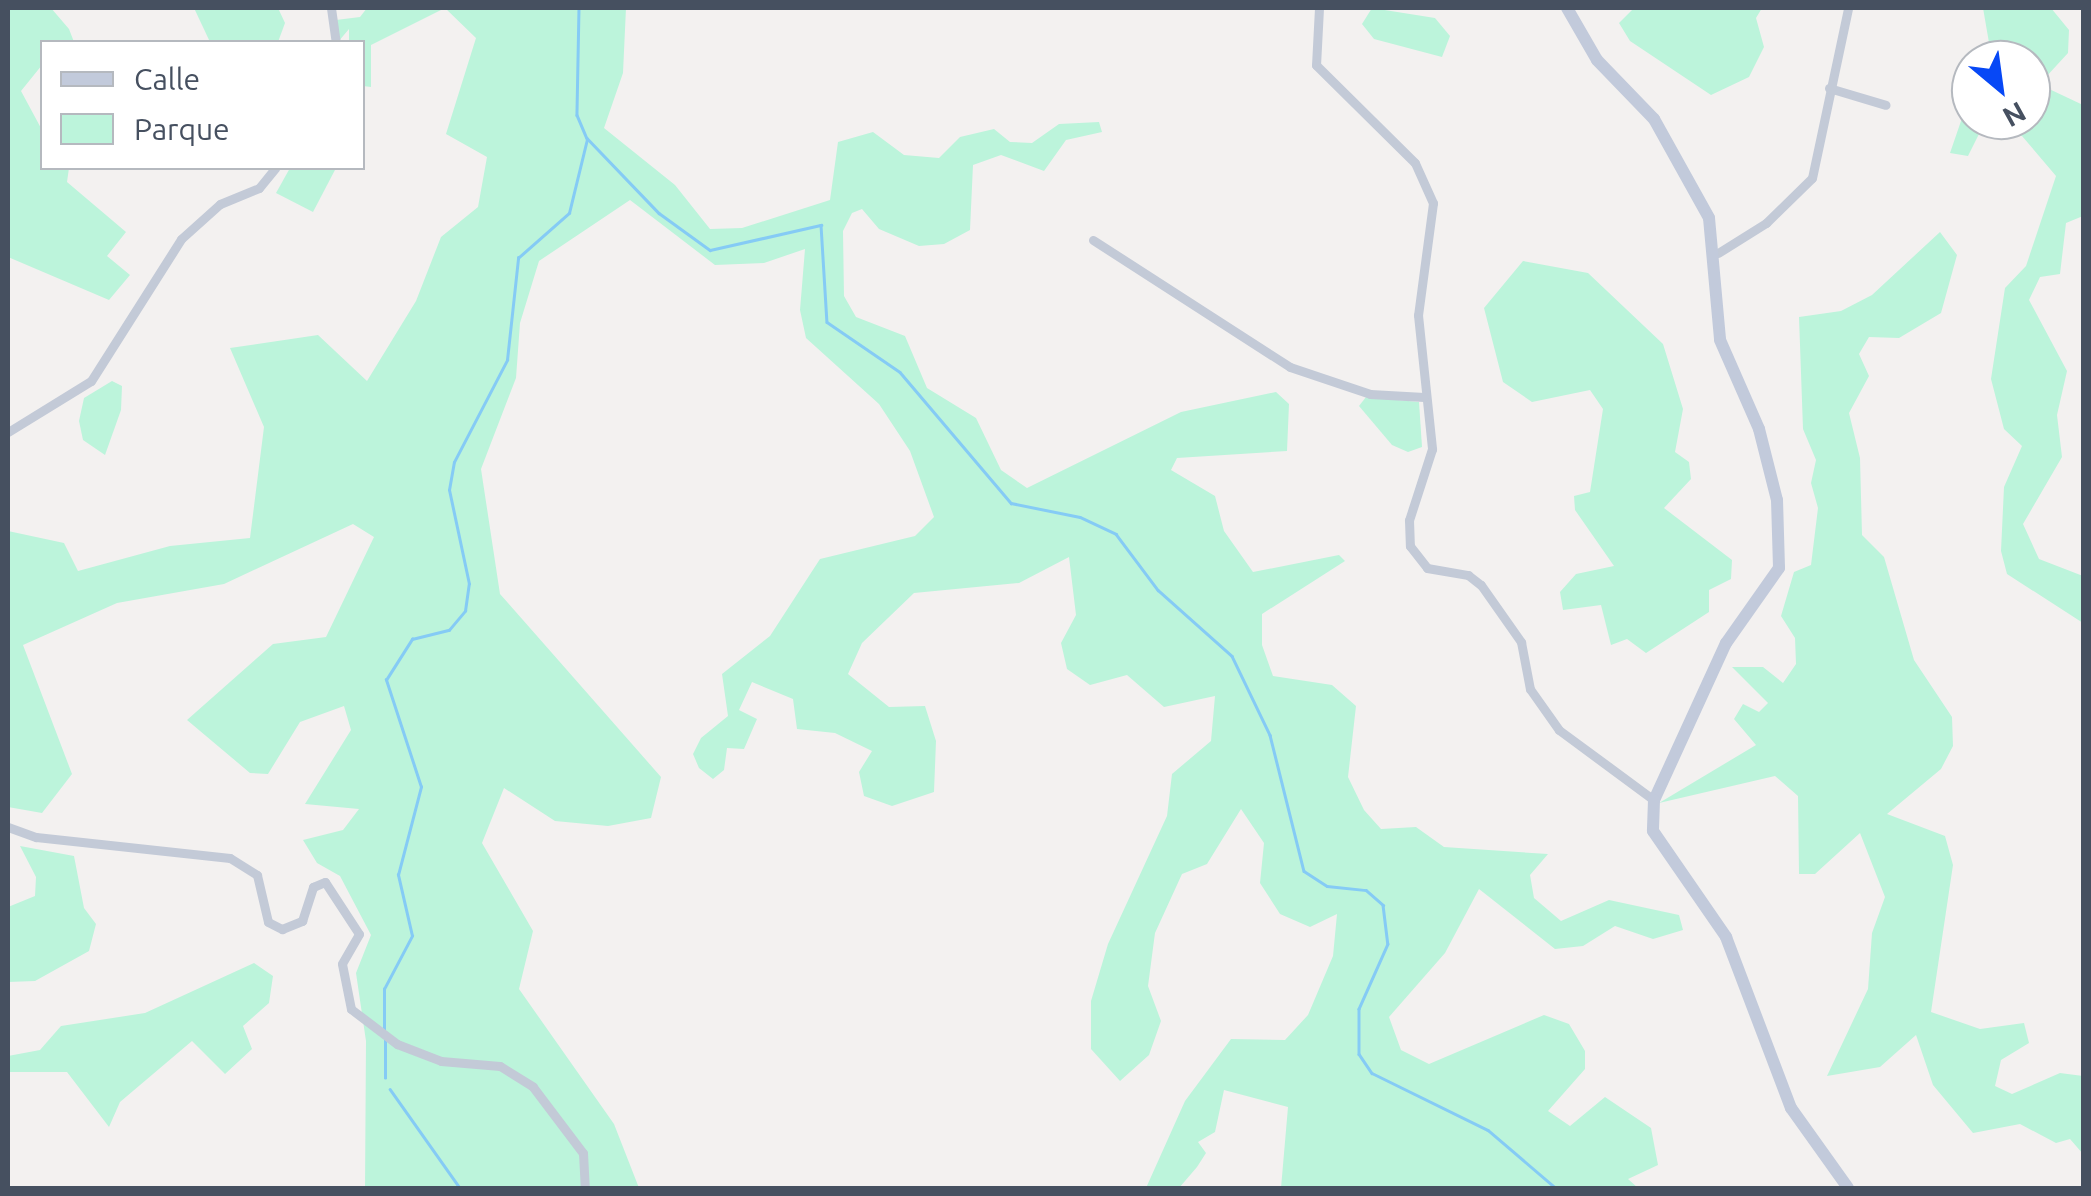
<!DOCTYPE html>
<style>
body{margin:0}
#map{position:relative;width:2091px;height:1196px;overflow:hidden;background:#f3f1f0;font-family:Ubuntu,sans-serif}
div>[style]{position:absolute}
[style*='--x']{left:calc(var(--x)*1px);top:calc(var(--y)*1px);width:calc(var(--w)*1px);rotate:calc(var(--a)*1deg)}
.green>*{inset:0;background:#bcf4db}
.stream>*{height:2.5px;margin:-1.25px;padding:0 1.25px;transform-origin:1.25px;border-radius:1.25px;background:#85cbf5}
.street>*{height:9px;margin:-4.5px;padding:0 4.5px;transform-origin:4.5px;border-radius:4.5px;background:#c3cad7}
.secondary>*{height:12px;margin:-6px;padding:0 6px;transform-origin:6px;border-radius:6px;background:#c2cadb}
span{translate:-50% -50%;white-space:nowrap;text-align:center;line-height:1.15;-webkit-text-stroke:9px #fff;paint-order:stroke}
.frame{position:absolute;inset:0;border:10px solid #465060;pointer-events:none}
.legend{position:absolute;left:40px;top:40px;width:325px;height:130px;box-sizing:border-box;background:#fff;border:2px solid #b5b9bf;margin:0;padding:12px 18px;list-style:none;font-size:30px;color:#465060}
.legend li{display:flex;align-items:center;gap:20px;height:50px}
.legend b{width:50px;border:2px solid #b5b9bf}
.north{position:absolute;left:1951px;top:40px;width:100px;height:100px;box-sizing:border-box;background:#fff;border:2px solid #b5b9bf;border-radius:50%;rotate:151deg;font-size:28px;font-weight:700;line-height:40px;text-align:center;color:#465060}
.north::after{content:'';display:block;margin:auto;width:35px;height:45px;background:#0748f6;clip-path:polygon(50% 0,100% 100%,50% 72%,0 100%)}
</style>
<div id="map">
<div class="green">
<div style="clip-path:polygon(8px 8px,51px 8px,69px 29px,74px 42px,42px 42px,42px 65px,21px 91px,42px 130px,42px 168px,69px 168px,67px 182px,126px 232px,107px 256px,130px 275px,109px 300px,8px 257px)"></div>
<div style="clip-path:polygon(194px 8px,278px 8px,285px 23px,278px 42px,210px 42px)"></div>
<div style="clip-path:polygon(367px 8px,626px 8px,623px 73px,604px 128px,675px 185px,710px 229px,742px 228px,830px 200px,838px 142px,873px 132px,904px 155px,939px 158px,960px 137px,994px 129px,1010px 142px,1032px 143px,1059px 124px,1099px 122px,1102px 132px,1066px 140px,1044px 171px,1001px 155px,973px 165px,970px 230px,944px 244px,919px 246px,879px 229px,862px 209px,852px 213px,843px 231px,844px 296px,856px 317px,905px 336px,927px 388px,976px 418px,1001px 470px,1027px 488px,1181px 412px,1276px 392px,1289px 404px,1287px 451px,1177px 458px,1171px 470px,1215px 496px,1224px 531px,1253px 572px,1339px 555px,1345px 561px,1262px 614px,1262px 645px,1273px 676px,1332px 685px,1356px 706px,1348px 777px,1364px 810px,1381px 829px,1416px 827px,1444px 847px,1548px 854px,1530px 875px,1534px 898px,1561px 921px,1609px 900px,1679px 915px,1683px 930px,1653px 939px,1615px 926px,1583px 946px,1555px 949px,1479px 889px,1445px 953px,1389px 1017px,1401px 1050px,1429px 1064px,1544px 1015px,1569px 1024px,1585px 1051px,1585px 1069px,1548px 1111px,1570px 1126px,1605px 1097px,1651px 1128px,1658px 1165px,1628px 1179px,1638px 1188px,1281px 1188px,1288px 1107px,1224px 1090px,1215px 1132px,1198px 1142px,1206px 1153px,1197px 1167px,1179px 1188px,1146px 1188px,1185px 1101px,1231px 1039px,1285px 1040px,1308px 1015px,1333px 956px,1337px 914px,1310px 927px,1280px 914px,1260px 883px,1264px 843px,1241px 809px,1207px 864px,1182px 874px,1155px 933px,1148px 986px,1161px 1021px,1149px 1055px,1120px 1081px,1091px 1049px,1091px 1001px,1108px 944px,1167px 816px,1172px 774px,1211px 741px,1215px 696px,1164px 707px,1127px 675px,1090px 685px,1067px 669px,1061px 643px,1076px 615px,1069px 557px,1019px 583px,914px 593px,862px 643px,848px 674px,889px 707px,925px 706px,936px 741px,934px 792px,892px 806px,864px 796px,859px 772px,872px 751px,835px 733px,797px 729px,793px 699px,752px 682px,739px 710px,757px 719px,744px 749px,727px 748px,724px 770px,713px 779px,699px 768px,693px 754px,701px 738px,728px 716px,722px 674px,770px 636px,820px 559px,915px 536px,934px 517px,910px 451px,879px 404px,806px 338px,800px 310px,805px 249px,764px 263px,715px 265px,630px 200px,539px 261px,520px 323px,516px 378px,481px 469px,500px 594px,661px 777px,651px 818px,608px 826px,555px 821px,504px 788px,482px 843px,533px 931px,519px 989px,614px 1124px,639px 1188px,365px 1188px,366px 1041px,356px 973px,371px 935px,340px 876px,317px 863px,303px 840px,343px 830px,359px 809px,305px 804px,351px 730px,344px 706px,300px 722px,268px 774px,250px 773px,187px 720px,273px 644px,326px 637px,374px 537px,353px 524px,224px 584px,117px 603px,23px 645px,72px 774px,42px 813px,8px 807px,8px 531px,64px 543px,78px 571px,170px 546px,250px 538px,264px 427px,230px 348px,318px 335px,367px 381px,416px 301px,441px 237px,478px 207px,487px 157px,446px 134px,476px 38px,445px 8px,371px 45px,371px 87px,363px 86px,362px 42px,349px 42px,349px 29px,338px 42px,336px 20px,360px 17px)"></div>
<div style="clip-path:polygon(1372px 8px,1435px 18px,1450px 36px,1442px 57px,1374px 39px,1362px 24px)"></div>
<div style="clip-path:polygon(1634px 8px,1762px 8px,1756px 18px,1764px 47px,1749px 77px,1711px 95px,1630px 41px,1619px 23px)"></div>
<div style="clip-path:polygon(1983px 8px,2051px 8px,2069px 30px,2068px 53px,2045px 78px,2047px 88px,2083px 105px,2083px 216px,2066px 223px,2060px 274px,2040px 277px,2029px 300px,2067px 371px,2057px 415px,2062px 457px,2023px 524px,2039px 559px,2083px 576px,2083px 623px,2007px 574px,2001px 551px,2004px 487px,2022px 446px,2004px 429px,1991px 379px,2005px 288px,2026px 266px,2056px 176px,2022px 136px,1980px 132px,1968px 156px,1950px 153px,1971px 92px,1971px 120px,2031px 120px,2031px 60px,1992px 60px)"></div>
<div style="clip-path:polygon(290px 168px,336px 168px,313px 212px,276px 193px)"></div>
<div style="clip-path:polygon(1940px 232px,1957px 255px,1941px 313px,1899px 338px,1869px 337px,1859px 354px,1869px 376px,1849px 413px,1860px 458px,1862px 535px,1884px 557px,1914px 660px,1952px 717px,1953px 746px,1941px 769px,1887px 814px,1945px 836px,1953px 865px,1931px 1012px,1980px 1029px,2024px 1023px,2029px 1043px,2001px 1060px,1995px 1086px,2012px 1094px,2060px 1073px,2083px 1076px,2083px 1154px,2070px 1139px,2056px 1143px,2020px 1124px,1973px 1133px,1933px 1085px,1916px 1035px,1880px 1067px,1827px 1076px,1868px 989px,1872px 933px,1885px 897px,1860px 833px,1815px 874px,1799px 874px,1798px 796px,1775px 776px,1659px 803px,1756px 745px,1734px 719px,1743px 704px,1759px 712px,1768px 703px,1732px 667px,1763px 667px,1783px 683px,1796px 664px,1795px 638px,1781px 616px,1794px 572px,1811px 565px,1818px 508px,1811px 483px,1816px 460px,1803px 429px,1799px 317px,1841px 311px,1872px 295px)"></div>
<div style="clip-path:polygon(1523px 261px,1588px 273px,1663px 344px,1683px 409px,1675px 452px,1689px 462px,1691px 479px,1664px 508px,1732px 560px,1731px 579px,1709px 590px,1709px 612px,1646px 653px,1627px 639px,1611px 645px,1601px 605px,1563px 610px,1560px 592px,1576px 574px,1614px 566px,1575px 510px,1574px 496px,1590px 492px,1603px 409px,1590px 390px,1532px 402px,1503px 382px,1484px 308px)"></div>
<div style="clip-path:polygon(112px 381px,122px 386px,121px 410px,105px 455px,83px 440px,79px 421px,84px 398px)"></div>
<div style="clip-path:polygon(1366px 397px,1419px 402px,1422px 447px,1408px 452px,1392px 445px,1359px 406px)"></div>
<div style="clip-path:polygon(20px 846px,74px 856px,84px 908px,96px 924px,89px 951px,35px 981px,8px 982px,8px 907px,35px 896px,36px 877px)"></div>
<div style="clip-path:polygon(254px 963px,273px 976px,269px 1003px,243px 1026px,252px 1049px,225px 1074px,192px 1041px,120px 1102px,109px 1127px,67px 1072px,8px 1072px,8px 1056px,40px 1050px,61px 1026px,145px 1013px)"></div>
</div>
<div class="stream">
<div style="--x:579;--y:8;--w:107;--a:91.1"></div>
<div style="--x:577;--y:115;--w:25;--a:67"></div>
<div style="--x:587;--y:138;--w:104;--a:46.2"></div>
<div style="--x:659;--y:213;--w:63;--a:36"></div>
<div style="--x:710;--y:250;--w:114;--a:-12.7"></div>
<div style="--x:821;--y:225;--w:97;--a:86.5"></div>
<div style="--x:827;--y:322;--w:88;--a:34.4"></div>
<div style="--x:900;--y:372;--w:172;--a:49.7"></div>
<div style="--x:1011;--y:503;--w:70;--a:11.5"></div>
<div style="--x:1080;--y:517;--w:40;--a:25"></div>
<div style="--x:1116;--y:534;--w:70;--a:53.1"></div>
<div style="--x:1158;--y:590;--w:99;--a:41.7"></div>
<div style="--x:1232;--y:656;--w:88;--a:64.3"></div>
<div style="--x:1270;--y:735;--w:140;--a:76"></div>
<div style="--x:1304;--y:871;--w:27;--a:33"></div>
<div style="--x:1327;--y:886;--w:39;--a:6"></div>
<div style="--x:1366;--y:890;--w:23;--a:41"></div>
<div style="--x:1383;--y:905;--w:39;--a:83"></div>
<div style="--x:1388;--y:944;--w:71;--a:114"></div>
<div style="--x:1359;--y:1009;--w:45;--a:90"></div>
<div style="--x:1359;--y:1054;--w:23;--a:56"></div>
<div style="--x:1372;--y:1073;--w:129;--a:26.2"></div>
<div style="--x:1488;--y:1130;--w:89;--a:40.5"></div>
<div style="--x:384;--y:1029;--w:40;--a:-90"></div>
<div style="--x:384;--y:989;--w:60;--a:-62.2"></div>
<div style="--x:412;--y:936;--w:63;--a:-102.9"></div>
<div style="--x:398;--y:875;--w:91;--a:-75.4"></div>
<div style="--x:421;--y:787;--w:113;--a:-108.1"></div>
<div style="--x:386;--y:680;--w:49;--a:-57.6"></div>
<div style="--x:412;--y:639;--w:38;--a:-14"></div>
<div style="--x:449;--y:630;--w:25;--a:-50"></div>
<div style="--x:465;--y:611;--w:27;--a:-82"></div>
<div style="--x:469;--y:584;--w:96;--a:-102"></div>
<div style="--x:449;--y:490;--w:28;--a:-80"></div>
<div style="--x:454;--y:462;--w:115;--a:-62.5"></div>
<div style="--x:507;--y:360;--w:103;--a:-83.8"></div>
<div style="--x:518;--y:258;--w:68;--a:-41.4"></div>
<div style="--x:569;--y:213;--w:76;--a:-76.3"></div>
<div style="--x:385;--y:1078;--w:41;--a:-90"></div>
<div style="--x:390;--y:1089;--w:121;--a:54.7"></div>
</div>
<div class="street">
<div style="--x:331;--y:8;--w:34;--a:82"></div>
<div style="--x:1319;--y:8;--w:57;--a:93"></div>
<div style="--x:1316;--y:65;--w:139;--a:44.7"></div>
<div style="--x:1415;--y:163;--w:44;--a:65.8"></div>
<div style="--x:1433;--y:203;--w:113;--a:97.6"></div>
<div style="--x:1418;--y:315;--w:135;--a:84"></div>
<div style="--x:1432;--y:449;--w:75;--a:107.9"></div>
<div style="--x:1409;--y:520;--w:26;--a:88"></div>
<div style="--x:1410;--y:546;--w:28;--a:52"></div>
<div style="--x:1427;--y:568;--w:42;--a:9.7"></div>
<div style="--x:1468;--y:575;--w:16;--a:38"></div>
<div style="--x:1481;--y:585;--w:70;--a:54.9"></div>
<div style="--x:1521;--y:642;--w:48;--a:79.2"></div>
<div style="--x:1530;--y:689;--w:50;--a:54.7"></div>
<div style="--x:1559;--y:730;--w:118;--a:36.4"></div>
<div style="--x:1829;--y:88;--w:59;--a:16.6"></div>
<div style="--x:1093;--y:240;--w:234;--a:32.8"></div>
<div style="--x:1290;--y:367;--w:84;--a:18.6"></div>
<div style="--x:1370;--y:394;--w:54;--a:3.2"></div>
<div style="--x:1718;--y:253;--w:57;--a:-32"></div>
<div style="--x:1766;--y:223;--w:64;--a:-44.4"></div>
<div style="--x:1812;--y:178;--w:174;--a:-78"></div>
<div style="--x:8;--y:432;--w:97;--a:-31.6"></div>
<div style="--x:91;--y:381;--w:168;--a:-57.6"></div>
<div style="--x:181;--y:239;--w:52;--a:-41.9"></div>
<div style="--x:220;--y:204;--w:42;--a:-22.3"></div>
<div style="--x:259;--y:188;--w:26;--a:-51"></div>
<div style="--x:8;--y:827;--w:30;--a:20"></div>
<div style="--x:36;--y:837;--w:195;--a:6.2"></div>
<div style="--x:230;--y:858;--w:32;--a:32"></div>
<div style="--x:257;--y:875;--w:48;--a:76.8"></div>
<div style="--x:268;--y:922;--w:16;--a:27"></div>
<div style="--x:282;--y:929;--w:22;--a:-22"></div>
<div style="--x:302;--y:921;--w:36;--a:-72"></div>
<div style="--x:313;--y:887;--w:13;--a:-23"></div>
<div style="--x:325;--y:882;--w:62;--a:56.8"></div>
<div style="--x:359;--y:934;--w:34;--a:120"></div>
<div style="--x:342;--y:964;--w:46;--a:78.7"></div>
<div style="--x:351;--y:1009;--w:58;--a:37.3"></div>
<div style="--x:397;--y:1044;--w:47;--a:21.1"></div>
<div style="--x:441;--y:1061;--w:59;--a:4.8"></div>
<div style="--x:500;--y:1066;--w:39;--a:32"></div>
<div style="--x:533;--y:1087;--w:83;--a:52.9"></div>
<div style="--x:583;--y:1153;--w:35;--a:87"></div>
</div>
<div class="secondary">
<div style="--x:1567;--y:8;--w:60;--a:60"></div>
<div style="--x:1597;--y:60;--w:82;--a:46"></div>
<div style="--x:1654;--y:119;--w:113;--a:60.9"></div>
<div style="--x:1709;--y:218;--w:122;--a:84.8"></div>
<div style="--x:1720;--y:340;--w:97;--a:66.3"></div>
<div style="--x:1759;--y:429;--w:73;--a:75.8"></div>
<div style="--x:1777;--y:500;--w:68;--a:88.3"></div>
<div style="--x:1779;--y:568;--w:92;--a:125.2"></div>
<div style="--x:1726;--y:643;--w:173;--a:114.6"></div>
<div style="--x:1654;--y:800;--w:31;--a:92"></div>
<div style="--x:1653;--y:831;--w:129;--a:55.4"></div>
<div style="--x:1726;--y:937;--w:183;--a:69.2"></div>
<div style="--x:1791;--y:1108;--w:98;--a:54.5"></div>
</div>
<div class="frame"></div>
<ul class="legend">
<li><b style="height:12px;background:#c2cadb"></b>Calle</li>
<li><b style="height:28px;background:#bcf4db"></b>Parque</li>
</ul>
<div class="north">N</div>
</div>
